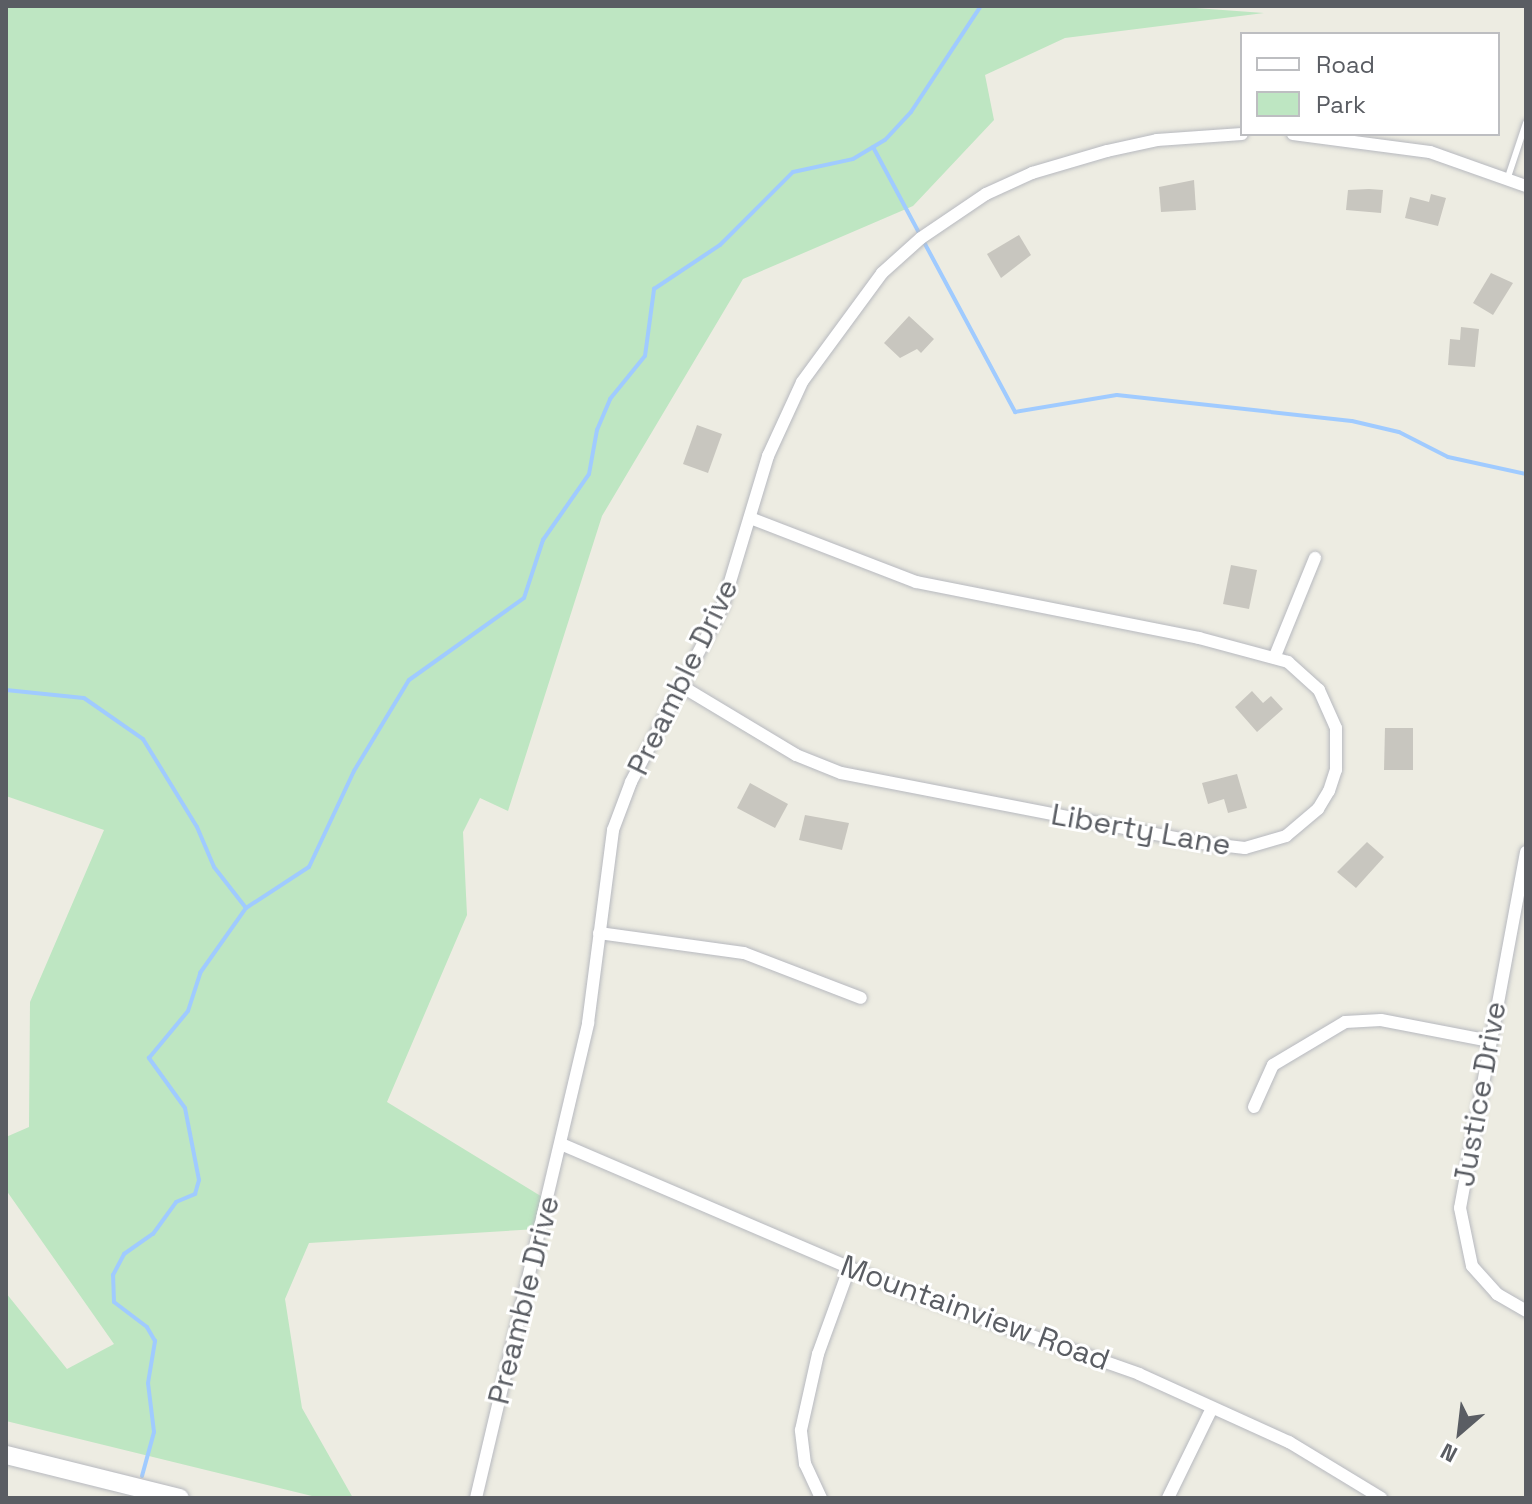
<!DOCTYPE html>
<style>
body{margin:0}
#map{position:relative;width:1532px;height:1504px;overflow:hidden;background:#edece2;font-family:"Space Grotesk",sans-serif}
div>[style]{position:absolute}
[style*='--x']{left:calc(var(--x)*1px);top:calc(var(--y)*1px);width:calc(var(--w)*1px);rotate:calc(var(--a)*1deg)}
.green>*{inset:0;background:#bee6c2}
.stream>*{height:4px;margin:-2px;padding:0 2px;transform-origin:2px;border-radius:2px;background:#a0cbff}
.building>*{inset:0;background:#c8c6bf}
.roads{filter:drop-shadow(0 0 2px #b7b9bf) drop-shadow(0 0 2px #b7b9bf)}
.lane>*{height:6px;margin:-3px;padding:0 3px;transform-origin:3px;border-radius:3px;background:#fff}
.street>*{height:12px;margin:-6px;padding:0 6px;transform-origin:6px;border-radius:6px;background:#fff}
.secondary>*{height:18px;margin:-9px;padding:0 9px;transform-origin:9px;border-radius:9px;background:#fff}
span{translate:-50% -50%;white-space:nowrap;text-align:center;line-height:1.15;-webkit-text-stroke:6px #fff;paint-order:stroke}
.street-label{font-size:30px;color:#5a5d63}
.frame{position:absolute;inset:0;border:8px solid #5a5d63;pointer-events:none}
.legend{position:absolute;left:1240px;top:32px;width:260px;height:104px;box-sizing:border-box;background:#fff;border:2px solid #bdbec1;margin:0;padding:10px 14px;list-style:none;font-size:24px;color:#5a5d63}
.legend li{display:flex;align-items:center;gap:16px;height:40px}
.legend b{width:40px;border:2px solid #bdbec1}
.north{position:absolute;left:1420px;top:1392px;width:80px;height:80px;-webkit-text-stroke:6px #fff;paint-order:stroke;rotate:208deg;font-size:22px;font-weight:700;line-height:32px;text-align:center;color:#5a5d63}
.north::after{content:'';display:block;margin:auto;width:28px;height:36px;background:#5a5d63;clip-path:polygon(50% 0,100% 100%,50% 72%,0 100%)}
</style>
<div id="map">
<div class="green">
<div style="clip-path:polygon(6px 6px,1168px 6px,1264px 13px,1065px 38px,985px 75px,994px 120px,913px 206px,743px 279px,602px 516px,508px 811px,480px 798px,463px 832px,467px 915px,387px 1102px,544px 1198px,537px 1229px,309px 1243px,285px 1299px,302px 1408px,353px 1498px,320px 1498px,6px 1421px,6px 1293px,67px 1369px,114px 1344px,6px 1190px,6px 1137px,29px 1127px,30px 1002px,104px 830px,6px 796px)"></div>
</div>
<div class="stream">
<div style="--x:873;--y:147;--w:301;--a:61.8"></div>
<div style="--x:1015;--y:412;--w:103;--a:-9.5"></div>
<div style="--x:1117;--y:395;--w:236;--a:6.3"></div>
<div style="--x:1352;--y:421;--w:48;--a:13.2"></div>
<div style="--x:1399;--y:432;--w:55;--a:27"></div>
<div style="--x:1448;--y:457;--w:80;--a:12.3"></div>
<div style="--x:6;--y:690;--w:78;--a:5.9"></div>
<div style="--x:84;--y:698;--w:72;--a:34.8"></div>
<div style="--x:143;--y:739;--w:103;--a:58.5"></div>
<div style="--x:197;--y:827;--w:43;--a:67"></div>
<div style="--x:214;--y:867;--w:52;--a:52"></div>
<div style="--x:142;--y:1476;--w:46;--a:-74.7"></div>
<div style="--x:154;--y:1432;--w:49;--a:-97"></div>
<div style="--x:148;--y:1383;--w:43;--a:-80.5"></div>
<div style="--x:155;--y:1341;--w:16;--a:-120"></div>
<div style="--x:147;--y:1327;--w:41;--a:-142.9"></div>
<div style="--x:114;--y:1302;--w:27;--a:-92"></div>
<div style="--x:113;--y:1275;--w:24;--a:-62"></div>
<div style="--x:124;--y:1254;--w:35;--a:-35"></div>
<div style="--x:153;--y:1234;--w:39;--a:-54"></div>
<div style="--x:176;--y:1202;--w:21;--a:-23"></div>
<div style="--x:195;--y:1194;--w:15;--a:-74"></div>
<div style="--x:199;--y:1180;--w:73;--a:-101"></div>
<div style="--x:185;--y:1108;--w:62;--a:-125.8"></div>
<div style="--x:149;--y:1058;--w:61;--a:-50.3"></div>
<div style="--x:188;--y:1011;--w:40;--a:-72"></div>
<div style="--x:200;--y:973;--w:80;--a:-54.7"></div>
<div style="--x:246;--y:908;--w:75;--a:-33.1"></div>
<div style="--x:309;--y:867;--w:106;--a:-64.9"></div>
<div style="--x:354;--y:771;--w:106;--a:-58.9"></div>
<div style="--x:409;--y:680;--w:141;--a:-35.5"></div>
<div style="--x:524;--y:598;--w:61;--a:-71.9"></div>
<div style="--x:543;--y:540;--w:80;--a:-55.1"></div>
<div style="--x:589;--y:474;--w:45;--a:-79.7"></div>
<div style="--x:597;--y:430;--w:34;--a:-67"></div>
<div style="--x:610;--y:399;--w:55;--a:-50.9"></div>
<div style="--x:645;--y:356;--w:68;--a:-82.3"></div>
<div style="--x:654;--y:289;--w:79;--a:-33.7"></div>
<div style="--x:720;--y:245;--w:103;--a:-45"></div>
<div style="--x:793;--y:172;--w:61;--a:-12.2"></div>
<div style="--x:853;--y:159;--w:37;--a:-31"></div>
<div style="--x:885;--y:140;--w:38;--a:-47"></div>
<div style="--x:911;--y:112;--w:127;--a:-56.6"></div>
</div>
<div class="building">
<div style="clip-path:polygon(1194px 180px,1196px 210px,1161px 212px,1159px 187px)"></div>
<div style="clip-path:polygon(1369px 189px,1383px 190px,1381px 213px,1346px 210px,1348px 190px)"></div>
<div style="clip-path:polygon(1431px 194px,1446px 198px,1438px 226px,1405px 218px,1410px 197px,1429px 202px)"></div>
<div style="clip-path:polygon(1019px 235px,1031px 255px,1001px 278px,987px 254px)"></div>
<div style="clip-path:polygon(1491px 273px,1513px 283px,1493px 315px,1473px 303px)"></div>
<div style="clip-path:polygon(909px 316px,934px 339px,921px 353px,917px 349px,900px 358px,884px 343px)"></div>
<div style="clip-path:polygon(1461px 327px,1479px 329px,1475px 367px,1448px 365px,1450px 339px,1460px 340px)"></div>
<div style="clip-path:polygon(697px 425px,722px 434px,708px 473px,683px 464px)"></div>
<div style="clip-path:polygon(1231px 565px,1257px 570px,1249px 609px,1223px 604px)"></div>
<div style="clip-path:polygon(1252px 691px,1263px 703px,1271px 696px,1283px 709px,1257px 732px,1235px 707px)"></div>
<div style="clip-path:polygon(1385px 728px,1413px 728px,1413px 770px,1384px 770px)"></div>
<div style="clip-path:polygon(1237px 774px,1247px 808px,1228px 813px,1224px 799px,1208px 804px,1202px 783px)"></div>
<div style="clip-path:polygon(750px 783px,788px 804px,775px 828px,737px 808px)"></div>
<div style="clip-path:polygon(805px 815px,849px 823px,842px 850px,799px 840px)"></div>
<div style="clip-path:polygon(1367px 842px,1384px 857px,1356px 888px,1337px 872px)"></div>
</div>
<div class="roads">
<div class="lane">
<div style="--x:1508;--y:177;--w:57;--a:-71.6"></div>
</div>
<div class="street">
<div style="--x:1293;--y:134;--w:138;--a:7.5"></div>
<div style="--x:1430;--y:152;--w:102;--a:19.5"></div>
<div style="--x:1275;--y:656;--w:106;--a:-67.8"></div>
<div style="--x:683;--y:687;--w:132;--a:31"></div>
<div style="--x:796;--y:755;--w:48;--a:21.8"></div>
<div style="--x:841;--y:773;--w:368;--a:11"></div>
<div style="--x:1202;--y:843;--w:43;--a:6.6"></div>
<div style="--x:1245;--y:848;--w:43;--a:-16.3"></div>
<div style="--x:1286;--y:836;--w:42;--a:-40.2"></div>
<div style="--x:1318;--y:809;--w:21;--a:-59"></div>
<div style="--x:1329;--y:791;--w:22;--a:-72"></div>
<div style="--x:1336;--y:770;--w:42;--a:-90"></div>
<div style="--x:1336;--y:728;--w:42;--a:-114.1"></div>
<div style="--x:1319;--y:690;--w:42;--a:-137.9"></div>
<div style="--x:1288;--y:662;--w:92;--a:-164.9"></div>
<div style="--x:1199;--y:638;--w:288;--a:-168.8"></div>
<div style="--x:916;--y:582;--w:178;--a:-158.9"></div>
<div style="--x:1526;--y:852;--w:362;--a:100.5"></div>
<div style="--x:1460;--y:1208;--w:59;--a:78.3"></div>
<div style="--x:1472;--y:1266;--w:38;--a:48"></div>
<div style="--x:1497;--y:1294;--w:34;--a:30"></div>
<div style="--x:599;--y:933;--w:146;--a:7.9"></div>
<div style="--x:744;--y:953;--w:125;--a:21"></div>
<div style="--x:1254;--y:1107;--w:46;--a:-65.7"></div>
<div style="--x:1273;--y:1065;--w:84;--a:-30.8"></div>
<div style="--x:1345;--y:1022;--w:36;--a:-3"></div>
<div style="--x:1381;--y:1020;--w:111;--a:10.9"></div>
<div style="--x:561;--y:1144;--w:370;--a:23.2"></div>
<div style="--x:901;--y:1290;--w:252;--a:19.4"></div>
<div style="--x:1139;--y:1374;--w:165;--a:24.4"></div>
<div style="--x:1289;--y:1442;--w:108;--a:31.3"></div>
<div style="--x:476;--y:1498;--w:488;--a:-76.7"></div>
<div style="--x:588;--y:1023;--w:195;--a:-82.6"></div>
<div style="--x:613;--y:830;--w:51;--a:-69.4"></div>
<div style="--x:631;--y:782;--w:199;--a:-62.5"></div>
<div style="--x:723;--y:605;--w:156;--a:-73.2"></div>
<div style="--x:768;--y:456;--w:81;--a:-65.3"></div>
<div style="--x:802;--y:382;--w:135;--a:-53.7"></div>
<div style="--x:882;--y:273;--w:52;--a:-41.9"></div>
<div style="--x:921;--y:238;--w:78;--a:-34.1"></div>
<div style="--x:986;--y:194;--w:51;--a:-24.5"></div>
<div style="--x:1032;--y:173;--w:78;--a:-16.3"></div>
<div style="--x:1107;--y:151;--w:51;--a:-12.4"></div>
<div style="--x:1157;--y:140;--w:85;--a:-4"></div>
<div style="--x:821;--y:1498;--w:38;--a:-115"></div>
<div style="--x:805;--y:1464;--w:34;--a:-97"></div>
<div style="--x:801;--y:1430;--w:78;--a:-77.4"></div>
<div style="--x:818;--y:1354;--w:90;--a:-70"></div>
<div style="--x:1168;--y:1498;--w:100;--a:-63.9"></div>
</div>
<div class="secondary">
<div style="--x:6;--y:1455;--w:179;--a:13.9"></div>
</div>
</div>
<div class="street-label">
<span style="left:683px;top:677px;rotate:-64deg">Preamble Drive</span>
<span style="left:1141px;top:830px;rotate:10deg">Liberty Lane</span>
<span style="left:1480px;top:1094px;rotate:-80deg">Justice Drive</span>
<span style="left:524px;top:1300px;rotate:-76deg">Preamble Drive</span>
<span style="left:975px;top:1313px;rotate:20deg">Mountainview Road</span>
</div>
<div class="frame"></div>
<ul class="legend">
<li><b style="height:10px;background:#fff"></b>Road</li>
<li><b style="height:22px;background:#bee6c2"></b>Park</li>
</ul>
<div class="north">N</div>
</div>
